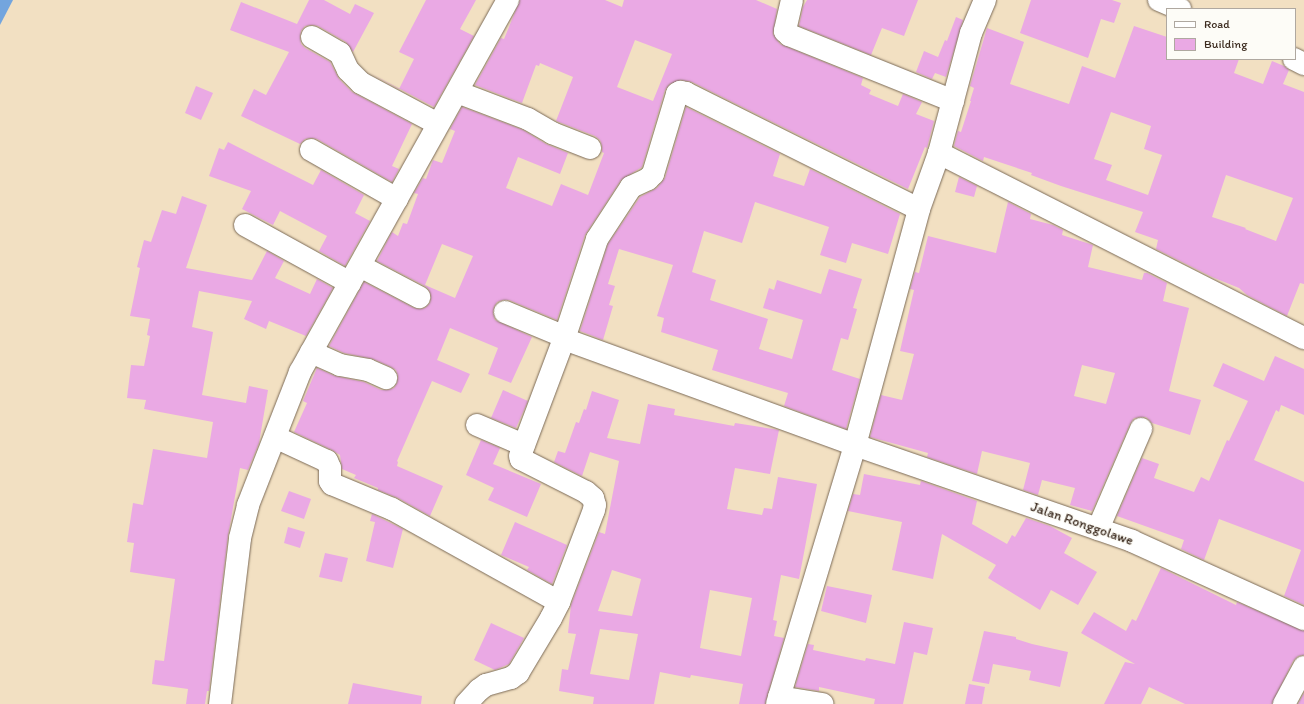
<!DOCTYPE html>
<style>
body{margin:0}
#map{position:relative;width:1304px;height:704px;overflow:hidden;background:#f2e0c2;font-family:Itim,sans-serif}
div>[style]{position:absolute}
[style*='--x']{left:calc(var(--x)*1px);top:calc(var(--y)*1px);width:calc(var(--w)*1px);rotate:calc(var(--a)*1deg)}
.water>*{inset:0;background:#73a5de}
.building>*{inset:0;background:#eaa9e4}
.roads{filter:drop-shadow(0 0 1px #7b6a57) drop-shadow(0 0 1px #7b6a57)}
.minor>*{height:22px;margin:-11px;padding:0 11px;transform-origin:11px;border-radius:11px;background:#fff}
span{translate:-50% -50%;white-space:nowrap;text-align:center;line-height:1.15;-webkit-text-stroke:3px #fdfcf7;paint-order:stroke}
.street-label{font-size:14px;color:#3b2a1e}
.legend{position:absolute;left:1166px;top:8px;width:130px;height:52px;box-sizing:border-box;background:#fdfcf7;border:1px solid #afa8a0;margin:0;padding:5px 7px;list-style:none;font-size:12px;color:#3b2a1e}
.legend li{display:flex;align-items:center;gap:8px;height:20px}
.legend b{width:20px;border:1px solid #afa8a0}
</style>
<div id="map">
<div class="water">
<div style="clip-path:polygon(0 0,13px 0,0 25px)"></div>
</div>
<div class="building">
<div style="clip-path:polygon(309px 0,324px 0,350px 14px,355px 4px,374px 13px,353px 52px,346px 42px,318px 26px,312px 25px,305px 26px,301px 31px,300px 37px,301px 44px,305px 48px,330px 62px,339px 79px,352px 92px,412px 124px,392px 166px,399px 169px,392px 182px,317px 139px,311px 138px,305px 139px,300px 144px,241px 116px,254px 89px,266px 95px,289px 52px,230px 30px,241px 2px,297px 24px)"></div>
<div style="clip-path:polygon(426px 0,476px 0,460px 29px,474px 36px,434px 107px,368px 72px,399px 89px,414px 59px,399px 52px)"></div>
<div style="clip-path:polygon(evenodd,520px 0,605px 0,622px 7px,624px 0,756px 0,777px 9px,773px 34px,780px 44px,863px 78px,861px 85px,871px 90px,869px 94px,898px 106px,903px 94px,922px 102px,916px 114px,934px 121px,927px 148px,925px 147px,908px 189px,692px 82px,681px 80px,670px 84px,665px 90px,642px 167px,621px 180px,585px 235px,557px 320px,509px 300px,503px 300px,497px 302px,494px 307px,493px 313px,495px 320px,532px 337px,511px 383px,488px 374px,498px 348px,450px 328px,437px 360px,470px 374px,461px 393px,432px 381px,397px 461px,398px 462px,397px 466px,443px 486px,430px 516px,398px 498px,378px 490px,378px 488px,354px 478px,356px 475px,342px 469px,340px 455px,332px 450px,294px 432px,307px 403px,303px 401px,317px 368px,335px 376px,364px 382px,381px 390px,388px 390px,394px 388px,397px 383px,398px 376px,396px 370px,391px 367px,373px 359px,344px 353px,329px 346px,364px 282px,414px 308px,420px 309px,425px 308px,430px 303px,431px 296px,429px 290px,425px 286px,377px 261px,392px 232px,398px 236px,403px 223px,407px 224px,418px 194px,414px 193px,423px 178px,426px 179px,433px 160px,442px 163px,455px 131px,450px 129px,462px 107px,523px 130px,546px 144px,568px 153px,560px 174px,518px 157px,506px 188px,552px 206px,561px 184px,588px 195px,604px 153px,602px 152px,602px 146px,600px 140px,595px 136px,556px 121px,573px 77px,540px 63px,539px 66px,536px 65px,522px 103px,475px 85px,501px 38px,504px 39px,520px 0,635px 40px,672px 54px,653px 101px,617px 87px,635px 40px,520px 0,442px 244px,473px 256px,455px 298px,425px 285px,442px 244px)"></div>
<div style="clip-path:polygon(807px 0,918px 0,904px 36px,882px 28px,871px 55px,799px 26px,803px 7px)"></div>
<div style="clip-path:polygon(1031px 0,1112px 0,1121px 3px,1114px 23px,1101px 19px,1088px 58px,1020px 33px)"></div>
<div style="clip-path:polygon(956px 17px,963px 20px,946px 77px,935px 73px,932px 79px,916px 72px,924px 51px,938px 57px,945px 40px,947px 41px)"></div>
<div style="clip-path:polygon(evenodd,1134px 26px,1167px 37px,1167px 59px,1239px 59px,1234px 73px,1263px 84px,1272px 61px,1284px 66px,1289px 70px,1283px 84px,1304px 92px,1304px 284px,1300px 283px,1287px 316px,1247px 295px,1239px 288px,1212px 277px,1156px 249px,1158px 240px,1135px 232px,1143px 212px,1061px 186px,1031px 175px,1032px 173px,984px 157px,983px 161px,954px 146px,958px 131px,961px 132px,971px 101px,970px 101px,974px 88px,970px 86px,987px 28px,1024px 42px,1010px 84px,1069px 104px,1082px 66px,1115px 78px,1134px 26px,1111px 112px,1151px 126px,1144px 149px,1162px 155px,1148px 195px,1106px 180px,1112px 165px,1094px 159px,1111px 112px,1134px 26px,1226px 175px,1293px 198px,1276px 241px,1245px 229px,1246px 228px,1212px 217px,1226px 175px)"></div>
<div style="clip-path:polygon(196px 86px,213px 93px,201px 120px,185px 113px)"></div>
<div style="clip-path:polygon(686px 107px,780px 154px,773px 176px,804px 186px,810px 169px,900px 214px,888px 254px,852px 243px,846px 263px,820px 255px,829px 227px,755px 202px,742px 243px,704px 231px,692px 272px,716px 280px,710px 300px,768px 319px,759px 349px,792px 359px,803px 320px,763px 308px,769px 288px,774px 290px,777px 280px,821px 294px,829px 269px,862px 279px,853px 308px,857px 309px,848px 340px,841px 338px,832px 370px,860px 379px,846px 429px,784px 406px,788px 393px,712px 370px,718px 350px,661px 332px,664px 318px,657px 316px,673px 265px,619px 249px,608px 284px,615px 286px,609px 305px,613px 306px,603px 340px,580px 331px,608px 244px,640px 197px,657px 188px,665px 178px)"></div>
<div style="clip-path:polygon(228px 142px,313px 185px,321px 170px,364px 195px,355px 213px,370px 221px,345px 266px,319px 251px,327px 236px,280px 211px,273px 225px,242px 209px,251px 191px,209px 176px,219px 148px,224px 150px)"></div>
<div style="clip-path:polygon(959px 177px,977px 186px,974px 197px,955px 192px)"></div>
<div style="clip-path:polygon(182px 196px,207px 205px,186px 268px,252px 280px,267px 251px,284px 261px,275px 278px,310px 294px,317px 279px,333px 288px,306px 336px,269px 321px,266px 329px,244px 319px,252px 301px,199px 291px,192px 327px,213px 332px,202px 395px,246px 403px,249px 386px,268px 390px,259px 443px,248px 470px,240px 468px,228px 536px,209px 691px,207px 691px,205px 704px,186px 704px,188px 689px,152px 684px,155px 660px,164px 661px,175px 579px,130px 572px,134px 543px,127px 542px,133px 503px,143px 505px,153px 449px,207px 458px,213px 422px,144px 409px,146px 400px,127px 398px,131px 365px,144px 366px,150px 336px,147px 335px,150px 319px,130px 316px,140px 268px,137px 267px,144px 240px,151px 242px,162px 210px,176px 214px)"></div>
<div style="clip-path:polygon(evenodd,1008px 202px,1031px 214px,1030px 219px,1053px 225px,1063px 230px,1062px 235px,1093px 245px,1088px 267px,1142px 280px,1144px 273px,1147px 273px,1167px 283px,1163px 301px,1189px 308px,1169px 391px,1201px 400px,1190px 435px,1152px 423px,1146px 417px,1134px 418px,1130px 424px,1092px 511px,1070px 505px,1075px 488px,1042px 480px,1038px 495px,1023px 490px,1030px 463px,982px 451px,977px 474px,927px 457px,928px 453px,870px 437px,881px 395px,902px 400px,914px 354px,900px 351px,914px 290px,910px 289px,915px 272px,919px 273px,928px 236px,996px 253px,1008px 202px,1082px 365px,1115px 373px,1106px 404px,1074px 396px,1082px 365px)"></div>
<div style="clip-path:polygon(1275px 356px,1304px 369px,1304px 415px,1281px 405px,1279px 412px,1276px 410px,1254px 460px,1304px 482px,1304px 605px,1284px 596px,1301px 550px,1219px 519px,1204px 560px,1181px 549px,1184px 540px,1117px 516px,1142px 458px,1159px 464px,1154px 478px,1194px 492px,1201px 477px,1209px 481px,1227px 440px,1229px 441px,1248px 401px,1213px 386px,1223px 363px,1264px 381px)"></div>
<div style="clip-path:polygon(503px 390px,528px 401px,516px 428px,491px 418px)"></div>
<div style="clip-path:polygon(evenodd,592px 391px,619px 400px,607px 438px,640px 444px,648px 404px,675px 409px,674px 415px,734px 426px,735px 423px,779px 430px,770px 474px,735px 468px,727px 509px,762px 515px,764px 508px,772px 509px,778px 477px,817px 484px,799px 579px,781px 575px,773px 620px,777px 621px,774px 636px,784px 638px,765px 704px,739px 704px,743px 684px,691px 675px,690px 678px,660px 672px,654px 704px,593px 704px,594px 697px,559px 691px,562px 669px,568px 670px,576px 634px,568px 633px,571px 605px,599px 532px,605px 534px,619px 461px,590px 452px,582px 476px,554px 462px,558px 451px,565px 453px,576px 422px,579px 423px,584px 409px,586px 410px,592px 391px,612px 570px,641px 579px,632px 616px,598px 611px,612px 570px,592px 391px,710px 590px,752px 598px,741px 656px,700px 648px,710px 590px,592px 391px,600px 629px,638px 634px,629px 680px,590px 674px,600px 629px)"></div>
<div style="clip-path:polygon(481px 440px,500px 448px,493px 464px,541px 484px,527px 517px,488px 500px,494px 488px,466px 475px)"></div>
<div style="clip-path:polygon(864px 474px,920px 485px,921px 481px,977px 501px,972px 524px,1007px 544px,1012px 535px,1015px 537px,1026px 518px,1050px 526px,1072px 538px,1064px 553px,1097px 572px,1078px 605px,1051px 590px,1040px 610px,988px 578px,996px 565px,942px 534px,933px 579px,892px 570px,902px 522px,848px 511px,853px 494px,860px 495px)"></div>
<div style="clip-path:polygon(289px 491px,311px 499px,304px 519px,281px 511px)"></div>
<div style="clip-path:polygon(372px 514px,403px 529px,393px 568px,366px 561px,375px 522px,370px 521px)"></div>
<div style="clip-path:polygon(515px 522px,567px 545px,552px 584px,527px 570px,529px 567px,501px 555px)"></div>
<div style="clip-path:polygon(288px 527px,305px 532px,300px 548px,284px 543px)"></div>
<div style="clip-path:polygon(325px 553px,348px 558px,342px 582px,319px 577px)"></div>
<div style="clip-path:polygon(1161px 568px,1236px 605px,1237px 602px,1304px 631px,1304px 655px,1298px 656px,1293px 661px,1272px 704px,1185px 704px,1149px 687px,1141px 704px,1104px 704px,1125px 662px,1135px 664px,1081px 633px,1094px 612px,1126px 631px,1132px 619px,1136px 621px)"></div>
<div style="clip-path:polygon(827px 586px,872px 595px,866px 623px,821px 611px)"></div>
<div style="clip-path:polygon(904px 622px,933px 628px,927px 655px,914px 652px,903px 704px,874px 704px,875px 699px,819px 687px,819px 691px,795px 687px,808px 644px,814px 645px,813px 650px,865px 661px,866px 658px,895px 664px)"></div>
<div style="clip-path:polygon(491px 623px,524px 638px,509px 664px,495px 670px,474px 660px)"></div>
<div style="clip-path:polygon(984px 631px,1016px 637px,1016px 639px,1032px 644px,1068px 652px,1060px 687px,1029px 680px,1031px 671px,993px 664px,989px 684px,972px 681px)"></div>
<div style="clip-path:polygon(353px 683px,422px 696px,421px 704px,348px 704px)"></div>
<div style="clip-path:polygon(969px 684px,985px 687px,982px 704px,965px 704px)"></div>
<div style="clip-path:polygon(1304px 693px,1304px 704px,1298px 704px)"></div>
</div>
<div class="roads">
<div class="minor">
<div style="--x:792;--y:0;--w:32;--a:103"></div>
<div style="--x:785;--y:31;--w:6;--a:45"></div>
<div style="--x:789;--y:35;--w:177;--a:21.9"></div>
<div style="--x:1159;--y:0;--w:23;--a:23"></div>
<div style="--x:312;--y:37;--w:32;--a:30"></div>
<div style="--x:340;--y:53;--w:19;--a:65"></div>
<div style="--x:348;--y:70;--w:18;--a:45"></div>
<div style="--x:361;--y:83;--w:87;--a:28"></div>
<div style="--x:1294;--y:59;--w:11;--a:27"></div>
<div style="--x:457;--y:92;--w:76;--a:20.8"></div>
<div style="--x:528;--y:119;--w:28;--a:30"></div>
<div style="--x:552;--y:133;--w:41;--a:21.5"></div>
<div style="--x:311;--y:150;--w:99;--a:29.7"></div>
<div style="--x:939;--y:153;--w:409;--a:26.9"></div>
<div style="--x:245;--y:225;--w:120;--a:28.9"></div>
<div style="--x:360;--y:266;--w:67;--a:27.7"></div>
<div style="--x:505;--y:312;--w:65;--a:22.6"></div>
<div style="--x:564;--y:339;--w:310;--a:20"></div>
<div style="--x:855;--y:445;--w:293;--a:19.1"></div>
<div style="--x:1132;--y:541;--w:189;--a:24.4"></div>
<div style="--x:311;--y:352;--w:32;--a:24"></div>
<div style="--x:340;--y:365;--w:28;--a:10"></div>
<div style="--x:368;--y:370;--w:20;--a:24"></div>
<div style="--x:477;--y:425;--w:51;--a:23.1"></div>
<div style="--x:275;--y:437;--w:57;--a:24.8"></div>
<div style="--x:327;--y:461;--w:8;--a:67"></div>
<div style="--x:330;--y:468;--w:13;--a:90"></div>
<div style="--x:330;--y:481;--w:4;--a:56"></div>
<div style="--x:332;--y:484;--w:65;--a:22.6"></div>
<div style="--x:392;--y:509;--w:191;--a:29.1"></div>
<div style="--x:1098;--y:529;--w:109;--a:-66.7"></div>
<div style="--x:779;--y:697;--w:44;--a:9.2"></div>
<div style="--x:220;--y:704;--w:167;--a:-83.1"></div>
<div style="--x:240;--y:538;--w:34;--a:-76"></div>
<div style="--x:248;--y:505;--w:143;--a:-68.6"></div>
<div style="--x:300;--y:372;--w:426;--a:-60.8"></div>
<div style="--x:466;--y:704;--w:19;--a:-47"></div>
<div style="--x:479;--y:690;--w:9;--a:-36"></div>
<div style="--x:486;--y:685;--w:26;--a:-16"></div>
<div style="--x:511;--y:678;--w:9;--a:-36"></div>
<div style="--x:518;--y:673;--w:64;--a:-59"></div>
<div style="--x:551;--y:618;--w:18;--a:-63"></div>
<div style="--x:559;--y:602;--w:98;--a:-69.2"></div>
<div style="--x:594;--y:510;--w:5;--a:-79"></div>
<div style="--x:595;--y:505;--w:7;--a:-106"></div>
<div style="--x:593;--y:498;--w:9;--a:-139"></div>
<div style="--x:586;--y:492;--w:73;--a:-153.1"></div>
<div style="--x:521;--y:459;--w:3;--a:-108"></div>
<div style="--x:520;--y:456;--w:125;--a:-69.4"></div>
<div style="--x:564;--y:339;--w:105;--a:-71.7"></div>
<div style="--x:597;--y:239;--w:62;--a:-56.8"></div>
<div style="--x:631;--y:187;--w:19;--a:-25"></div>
<div style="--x:648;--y:179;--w:7;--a:-45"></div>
<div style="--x:653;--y:174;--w:84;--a:-73.3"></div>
<div style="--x:677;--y:94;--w:4;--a:-34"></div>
<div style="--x:680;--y:92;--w:6;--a:9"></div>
<div style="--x:686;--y:93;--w:260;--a:26.5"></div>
<div style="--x:777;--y:704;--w:270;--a:-73.2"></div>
<div style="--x:855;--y:445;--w:245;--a:-74.8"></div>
<div style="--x:919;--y:209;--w:59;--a:-70.3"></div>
<div style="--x:939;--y:153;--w:124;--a:-75.1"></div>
<div style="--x:971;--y:33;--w:36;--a:-67"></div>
<div style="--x:1284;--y:704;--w:42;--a:-61.6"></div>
</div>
</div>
<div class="street-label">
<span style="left:1082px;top:524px;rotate:19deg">Jalan Ronggolawe</span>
</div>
<ul class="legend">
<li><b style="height:5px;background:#fff"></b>Road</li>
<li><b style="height:11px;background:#eaa9e4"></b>Building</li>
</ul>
</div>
